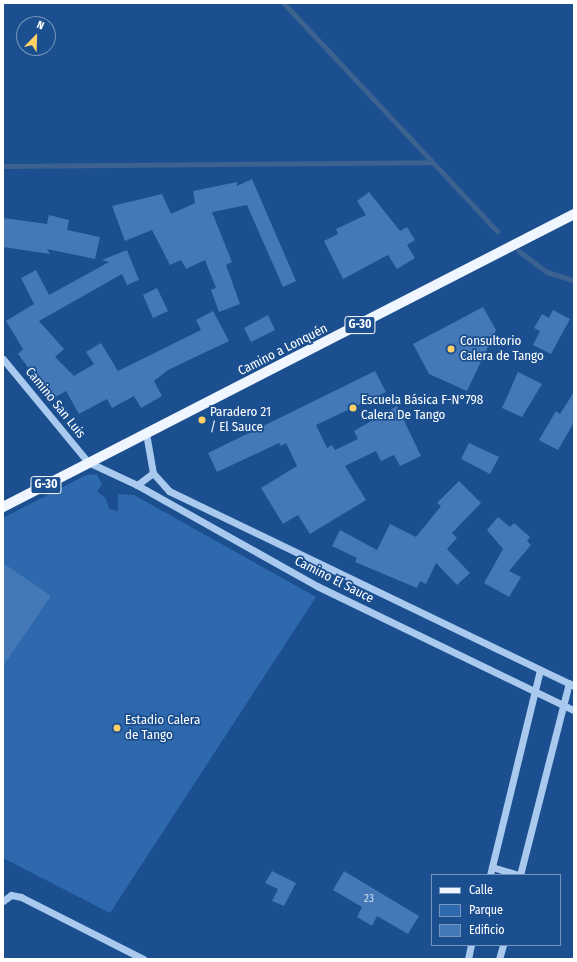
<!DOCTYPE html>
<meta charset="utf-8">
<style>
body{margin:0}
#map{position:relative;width:577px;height:962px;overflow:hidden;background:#1b4f8f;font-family:"Fira Sans Condensed",sans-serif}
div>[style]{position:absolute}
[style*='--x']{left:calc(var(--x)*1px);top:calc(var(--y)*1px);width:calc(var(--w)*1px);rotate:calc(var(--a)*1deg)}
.green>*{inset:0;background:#2e69ad}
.stream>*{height:4.5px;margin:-2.25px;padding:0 2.25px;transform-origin:2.25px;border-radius:2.25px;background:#3c6290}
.building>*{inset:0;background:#4478b7}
.minor>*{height:7px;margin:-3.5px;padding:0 3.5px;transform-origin:3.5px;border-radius:3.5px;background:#a9c9ee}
.major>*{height:10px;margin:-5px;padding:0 5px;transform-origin:5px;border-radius:5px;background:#f0f6ff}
.dots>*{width:11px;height:11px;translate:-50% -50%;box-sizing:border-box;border:2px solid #1b4f8f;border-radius:50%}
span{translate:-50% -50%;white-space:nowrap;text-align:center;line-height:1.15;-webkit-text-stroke:3.5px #1b4f8f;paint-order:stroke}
.number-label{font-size:11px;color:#d0dded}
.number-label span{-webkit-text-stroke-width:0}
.shield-label span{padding:1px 3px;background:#1b4f8f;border:1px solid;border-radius:3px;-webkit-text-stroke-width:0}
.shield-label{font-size:12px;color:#fff;font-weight:700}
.poi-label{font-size:13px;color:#fff}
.left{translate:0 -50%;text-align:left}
.street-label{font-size:13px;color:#fff}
.frame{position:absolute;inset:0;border:4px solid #fff;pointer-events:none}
.legend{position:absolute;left:431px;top:874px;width:130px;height:72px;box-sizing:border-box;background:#1b4f8f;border:1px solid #7695bc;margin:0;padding:5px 7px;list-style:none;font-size:12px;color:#fff}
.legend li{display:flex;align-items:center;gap:8px;height:20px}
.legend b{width:20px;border:1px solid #7695bc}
.north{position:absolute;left:16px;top:16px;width:40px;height:40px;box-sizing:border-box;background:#1b4f8f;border:1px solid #7695bc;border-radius:50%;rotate:23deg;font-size:11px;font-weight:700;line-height:16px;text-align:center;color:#fff}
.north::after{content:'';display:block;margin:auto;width:14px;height:18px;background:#ffd166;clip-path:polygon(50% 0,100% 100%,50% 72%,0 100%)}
</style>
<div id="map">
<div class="green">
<div style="clip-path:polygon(97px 474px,102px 485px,97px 491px,106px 499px,109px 509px,118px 511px,118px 494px,134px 495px,316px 597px,110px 913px,3px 858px,3px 518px,86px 475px)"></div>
</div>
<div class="stream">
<div style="--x:284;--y:3;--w:312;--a:46.9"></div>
<div style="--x:3;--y:166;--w:429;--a:-0.5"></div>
<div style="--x:519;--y:251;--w:35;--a:37"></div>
<div style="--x:547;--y:272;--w:28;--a:17"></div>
</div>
<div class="building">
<div style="clip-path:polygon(252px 179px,296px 281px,283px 287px,247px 205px,212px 212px,232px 262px,226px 265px,240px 304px,219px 312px,211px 290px,216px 288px,205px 260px,186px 269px,181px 260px,170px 265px,152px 230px,125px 241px,112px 206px,162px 194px,171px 214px,195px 203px,193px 191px,237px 182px,237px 186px)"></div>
<div style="clip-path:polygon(369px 192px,400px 231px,407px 227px,415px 240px,407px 245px,415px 258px,397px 269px,388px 255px,343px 279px,324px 241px,338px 234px,336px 229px,366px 215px,357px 201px)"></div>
<div style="clip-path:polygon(49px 215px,69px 220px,67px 230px,100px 237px,95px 259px,47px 249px,50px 254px,3px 247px,3px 218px,47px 224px)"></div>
<div style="clip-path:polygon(127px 250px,139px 280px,127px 285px,122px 274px,39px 321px,64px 349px,55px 357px,74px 376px,94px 364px,86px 352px,101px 343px,118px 371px,201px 330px,196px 320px,213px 311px,229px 341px,168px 370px,154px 381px,162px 396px,141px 408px,134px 396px,112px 408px,107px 399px,79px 414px,66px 391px,52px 399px,18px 354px,23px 349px,6px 321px,34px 304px,21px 278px,36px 270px,49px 295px,109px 262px,102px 260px)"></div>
<div style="clip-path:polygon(157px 288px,168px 311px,153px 318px,143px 295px)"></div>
<div style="clip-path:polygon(483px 307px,496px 330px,467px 391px,429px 374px,413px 344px)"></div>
<div style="clip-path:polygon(553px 310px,570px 319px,551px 354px,533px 345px,540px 331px,534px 328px,542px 314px,549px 318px)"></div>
<div style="clip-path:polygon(268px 315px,275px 330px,251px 342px,244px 328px)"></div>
<div style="clip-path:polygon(375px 371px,386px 392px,316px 425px,327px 448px,332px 445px,335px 450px,358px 439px,354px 431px,397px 406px,421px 456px,400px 466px,394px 455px,381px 461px,376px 451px,345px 466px,366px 500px,310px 534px,298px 515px,283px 524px,261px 488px,297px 466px,286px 443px,281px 446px,279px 443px,217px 472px,208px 453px)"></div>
<div style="clip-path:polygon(518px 372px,542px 384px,522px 417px,502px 408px)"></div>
<div style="clip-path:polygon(574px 392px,574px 422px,558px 450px,539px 440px,556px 411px,560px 414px)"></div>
<div style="clip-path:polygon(469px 443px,499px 457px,490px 474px,461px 459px)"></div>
<div style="clip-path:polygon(459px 481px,481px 503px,452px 533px,457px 538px,447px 549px,470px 573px,457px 585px,436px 563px,426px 584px,420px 581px,417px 588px,355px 562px,357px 558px,332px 546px,340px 530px,377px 550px,390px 524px,416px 537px,441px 506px,437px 503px)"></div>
<div style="clip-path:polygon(498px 517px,510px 527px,514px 523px,530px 537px,527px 541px,531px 545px,509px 571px,521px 577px,509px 597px,484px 583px,503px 549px,487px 530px)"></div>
<div style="clip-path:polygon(3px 563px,51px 596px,3px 666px)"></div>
<div style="clip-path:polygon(272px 871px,296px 883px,284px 906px,272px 901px,278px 889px,265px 883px)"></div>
<div style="clip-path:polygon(344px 871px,419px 916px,408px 934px,377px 916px,372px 926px,357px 917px,362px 907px,333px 890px)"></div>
</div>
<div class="minor">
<div style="--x:3;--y:359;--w:134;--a:50.5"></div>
<div style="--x:88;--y:462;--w:54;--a:25.1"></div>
<div style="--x:137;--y:485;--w:206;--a:29.3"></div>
<div style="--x:317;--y:586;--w:285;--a:25.8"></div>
<div style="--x:146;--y:433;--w:41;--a:80.1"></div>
<div style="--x:153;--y:473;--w:24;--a:48"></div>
<div style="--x:169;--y:491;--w:449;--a:25.7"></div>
<div style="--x:137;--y:485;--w:20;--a:-37"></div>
<div style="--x:492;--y:867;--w:28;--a:17"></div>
<div style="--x:490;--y:875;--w:211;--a:-76.3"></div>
<div style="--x:520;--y:875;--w:198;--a:-75.7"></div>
<div style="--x:3;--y:901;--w:10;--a:-37"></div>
<div style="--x:11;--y:895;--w:10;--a:11"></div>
<div style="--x:21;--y:897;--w:137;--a:26.9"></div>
<div style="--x:468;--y:959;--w:14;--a:-78"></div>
<div style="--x:499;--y:959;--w:15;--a:-74"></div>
</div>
<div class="major">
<div style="--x:3;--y:507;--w:642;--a:-27.16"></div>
</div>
<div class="dots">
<div style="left:451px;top:349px;background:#ffd166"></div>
<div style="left:353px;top:408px;background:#ffd166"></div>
<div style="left:202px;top:420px;background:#ffd166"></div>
<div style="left:117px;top:728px;background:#ffd166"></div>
</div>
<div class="number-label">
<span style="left:369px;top:899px">23</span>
</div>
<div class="shield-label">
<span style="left:360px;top:325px">G-30</span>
<span style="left:46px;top:485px">G-30</span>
</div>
<div class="poi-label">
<span class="left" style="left:460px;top:349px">Consultorio<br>Calera de Tango</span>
<span class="left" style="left:361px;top:408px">Escuela Básica F-N°798<br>Calera De Tango</span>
<span class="left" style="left:210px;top:420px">Paradero 21<br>/ El Sauce</span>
<span class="left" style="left:125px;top:728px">Estadio Calera<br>de Tango</span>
</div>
<div class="street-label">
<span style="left:283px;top:350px;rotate:-27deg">Camino a Lonquén</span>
<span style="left:55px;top:403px;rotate:51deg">Camino San Luis</span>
<span style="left:334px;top:580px;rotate:27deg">Camino El Sauce</span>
</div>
<div class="frame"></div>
<ul class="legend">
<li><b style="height:5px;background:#f0f6ff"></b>Calle</li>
<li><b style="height:11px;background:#2e69ad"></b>Parque</li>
<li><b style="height:11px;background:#4478b7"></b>Edificio</li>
</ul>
<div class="north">N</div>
</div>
